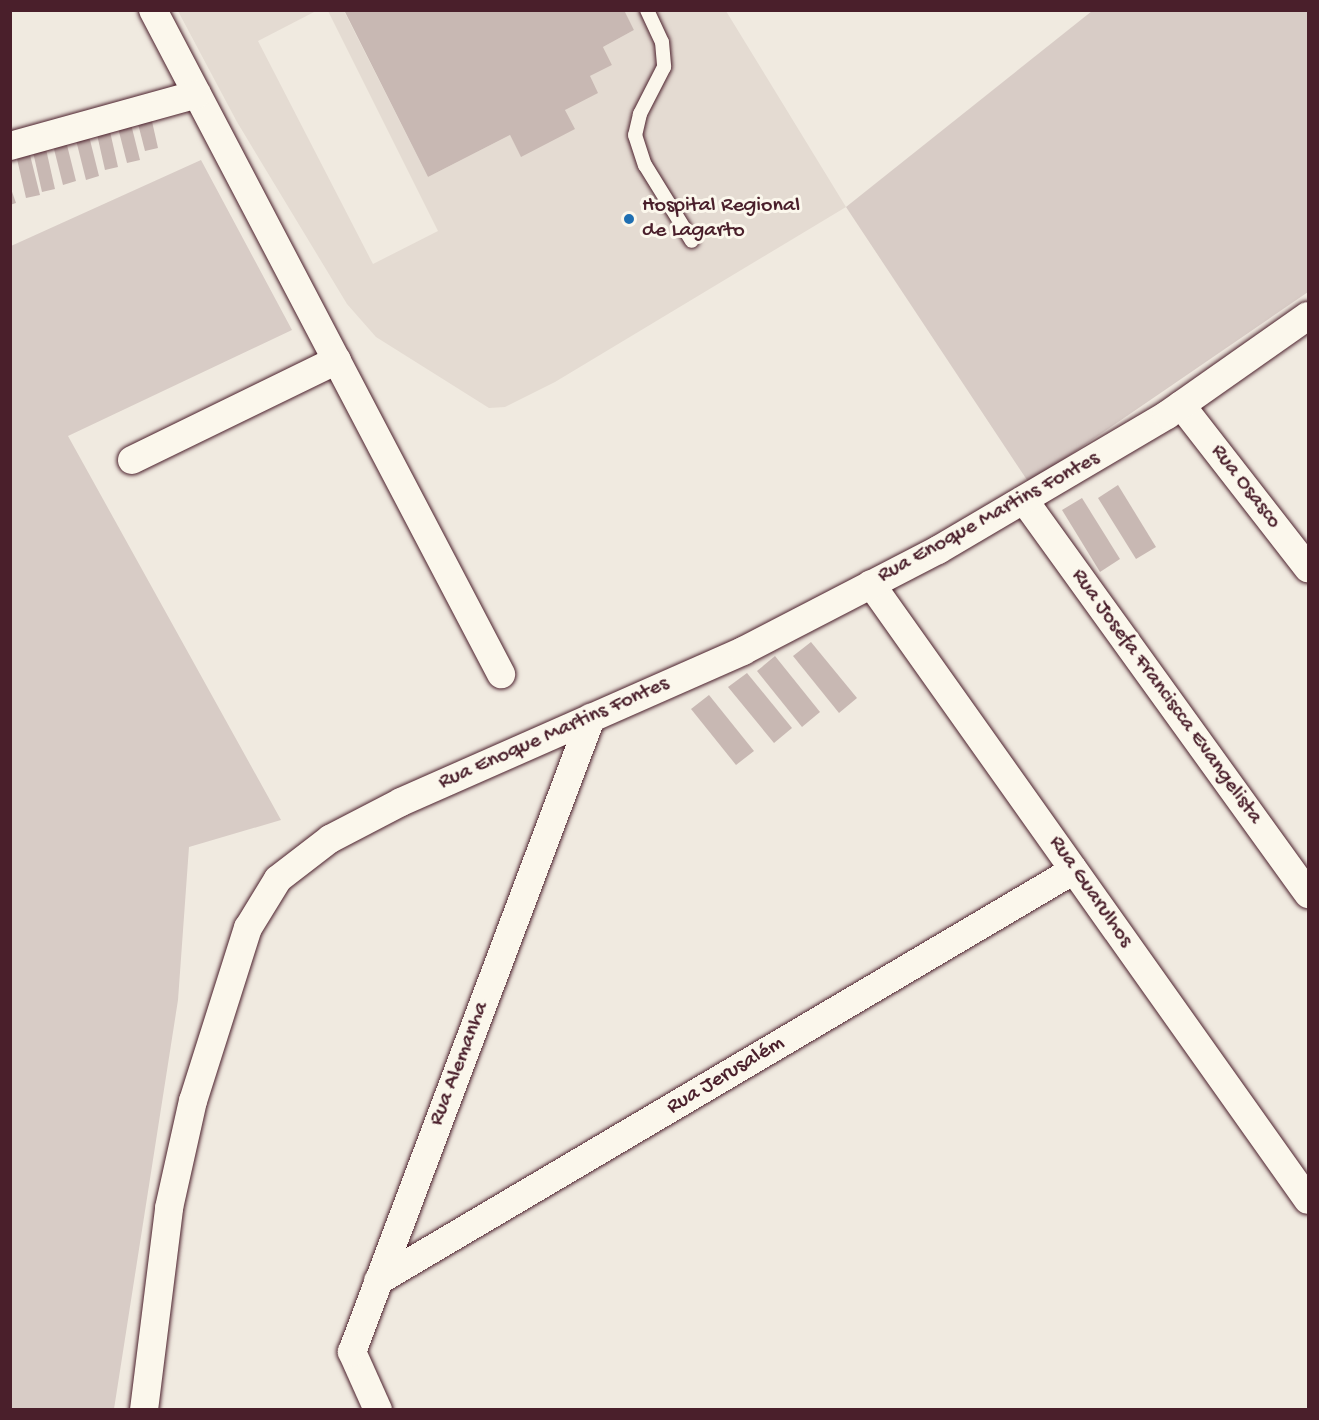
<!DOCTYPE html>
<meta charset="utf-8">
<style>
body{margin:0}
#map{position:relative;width:1319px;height:1420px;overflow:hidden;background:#f0eae0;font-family:"Gochi Hand",sans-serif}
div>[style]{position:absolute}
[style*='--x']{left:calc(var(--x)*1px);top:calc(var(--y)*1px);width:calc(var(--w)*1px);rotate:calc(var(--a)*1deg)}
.built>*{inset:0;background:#e4dbd2}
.green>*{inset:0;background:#d8ccc6}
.building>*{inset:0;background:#c8b8b3}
.roads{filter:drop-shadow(0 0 2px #4a1f2b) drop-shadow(0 0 2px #4a1f2b)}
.lane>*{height:14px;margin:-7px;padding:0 7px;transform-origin:7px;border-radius:7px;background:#fbf7ec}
.street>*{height:28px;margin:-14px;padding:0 14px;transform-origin:14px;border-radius:14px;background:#fbf7ec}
.dots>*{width:16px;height:16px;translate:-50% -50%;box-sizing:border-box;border:3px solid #fbf7ec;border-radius:50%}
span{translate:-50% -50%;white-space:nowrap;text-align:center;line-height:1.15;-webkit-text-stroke:6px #fbf7ec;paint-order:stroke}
.poi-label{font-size:22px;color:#4a1f2b}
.left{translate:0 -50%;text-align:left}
.street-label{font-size:22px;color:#4a1f2b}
.frame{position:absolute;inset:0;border:12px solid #4a1f2b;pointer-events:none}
</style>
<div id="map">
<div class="built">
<div style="clip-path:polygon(178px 11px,316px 11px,258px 41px,373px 264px,438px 231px,328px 11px,344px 11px,428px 177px,510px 135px,521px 156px,574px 129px,565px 110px,590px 76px,612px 65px,603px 47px,634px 30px,624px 11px,726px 11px,846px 207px,555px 382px,505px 407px,489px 408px,376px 337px,347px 304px,237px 122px)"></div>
</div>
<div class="green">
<div style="clip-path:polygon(1092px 11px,1308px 11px,1308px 292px,1029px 483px,846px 207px)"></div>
<div style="clip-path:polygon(201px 160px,292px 330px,68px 436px,281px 820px,189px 847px,178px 1000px,114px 1409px,11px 1409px,11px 246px)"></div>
</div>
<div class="building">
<div style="clip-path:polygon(344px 10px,624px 10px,634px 30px,603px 47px,612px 65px,590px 76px,598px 93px,565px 110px,575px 129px,521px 157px,510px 135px,428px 177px)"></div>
<div style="clip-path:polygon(149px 108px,158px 148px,145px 151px,135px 112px)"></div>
<div style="clip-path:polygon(130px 120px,140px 160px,127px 163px,117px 124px)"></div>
<div style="clip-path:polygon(109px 127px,118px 167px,105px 170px,96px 130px)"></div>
<div style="clip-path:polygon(89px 136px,99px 176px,86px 180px,76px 140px)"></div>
<div style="clip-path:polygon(66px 141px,76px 181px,63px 185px,53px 145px)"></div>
<div style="clip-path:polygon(46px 149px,55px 189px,42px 192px,33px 152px)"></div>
<div style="clip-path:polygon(30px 155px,40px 195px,26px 198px,17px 159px)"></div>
<div style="clip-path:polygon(10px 186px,16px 203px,10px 205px)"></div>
<div style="clip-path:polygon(1118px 485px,1156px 547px,1136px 559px,1098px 498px)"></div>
<div style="clip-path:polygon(1082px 498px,1120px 559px,1100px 572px,1062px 510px)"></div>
<div style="clip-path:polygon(811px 642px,857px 698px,839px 713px,793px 656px)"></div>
<div style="clip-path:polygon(775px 656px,820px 712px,802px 727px,757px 671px)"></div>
<div style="clip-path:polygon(747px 673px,792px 728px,774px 743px,728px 687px)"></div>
<div style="clip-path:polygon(709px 695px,754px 751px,736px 765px,691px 709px)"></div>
</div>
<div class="roads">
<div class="lane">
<div style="--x:647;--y:10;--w:35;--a:65"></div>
<div style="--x:662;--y:42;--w:25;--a:85"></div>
<div style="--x:664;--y:67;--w:53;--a:117.1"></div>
<div style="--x:640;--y:114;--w:22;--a:103"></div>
<div style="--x:635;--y:135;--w:32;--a:72"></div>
<div style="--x:645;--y:165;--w:89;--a:58.3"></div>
</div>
<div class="street">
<div style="--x:153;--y:10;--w:750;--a:62.34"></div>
<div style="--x:10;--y:146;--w:194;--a:-15.5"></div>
<div style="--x:1181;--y:405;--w:207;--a:52.1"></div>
<div style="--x:132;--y:460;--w:228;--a:-26"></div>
<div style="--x:1024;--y:500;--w:486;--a:54.2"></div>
<div style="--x:871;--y:584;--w:755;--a:54.65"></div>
<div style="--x:378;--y:1281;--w:808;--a:-30.56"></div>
<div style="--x:144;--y:1410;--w:204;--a:-82.9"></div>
<div style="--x:169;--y:1208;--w:110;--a:-77.4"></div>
<div style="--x:193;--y:1101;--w:182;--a:-72.4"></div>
<div style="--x:248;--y:928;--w:57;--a:-58.5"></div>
<div style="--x:278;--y:879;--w:66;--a:-37.6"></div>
<div style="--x:330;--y:839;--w:80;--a:-27.5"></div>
<div style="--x:401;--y:802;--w:374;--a:-23.8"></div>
<div style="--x:743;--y:651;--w:220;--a:-27.4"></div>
<div style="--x:938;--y:550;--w:266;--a:-30.5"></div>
<div style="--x:1167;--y:415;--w:172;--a:-35.1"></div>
<div style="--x:378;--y:1410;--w:64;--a:-114.1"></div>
<div style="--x:352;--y:1352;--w:678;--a:-69.34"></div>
</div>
</div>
<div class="dots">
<div style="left:629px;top:219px;background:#1f6fb2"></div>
</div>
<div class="poi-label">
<span class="left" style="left:642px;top:219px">Hospital Regional<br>de Lagarto</span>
</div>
<div class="street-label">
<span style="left:1245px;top:487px;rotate:52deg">Rua Osasco</span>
<span style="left:989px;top:518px;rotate:-29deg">Rua Enoque Martins Fontes</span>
<span style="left:1166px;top:697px;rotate:54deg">Rua Josefa Franciscca Evangelista</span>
<span style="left:554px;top:734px;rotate:-24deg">Rua Enoque Martins Fontes</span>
<span style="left:1090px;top:892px;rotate:55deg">Rua Guarulhos</span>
<span style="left:460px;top:1064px;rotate:-69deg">Rua Alemanha</span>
<span style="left:726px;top:1076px;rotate:-31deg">Rua Jerusalém</span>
</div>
<div class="frame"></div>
</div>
